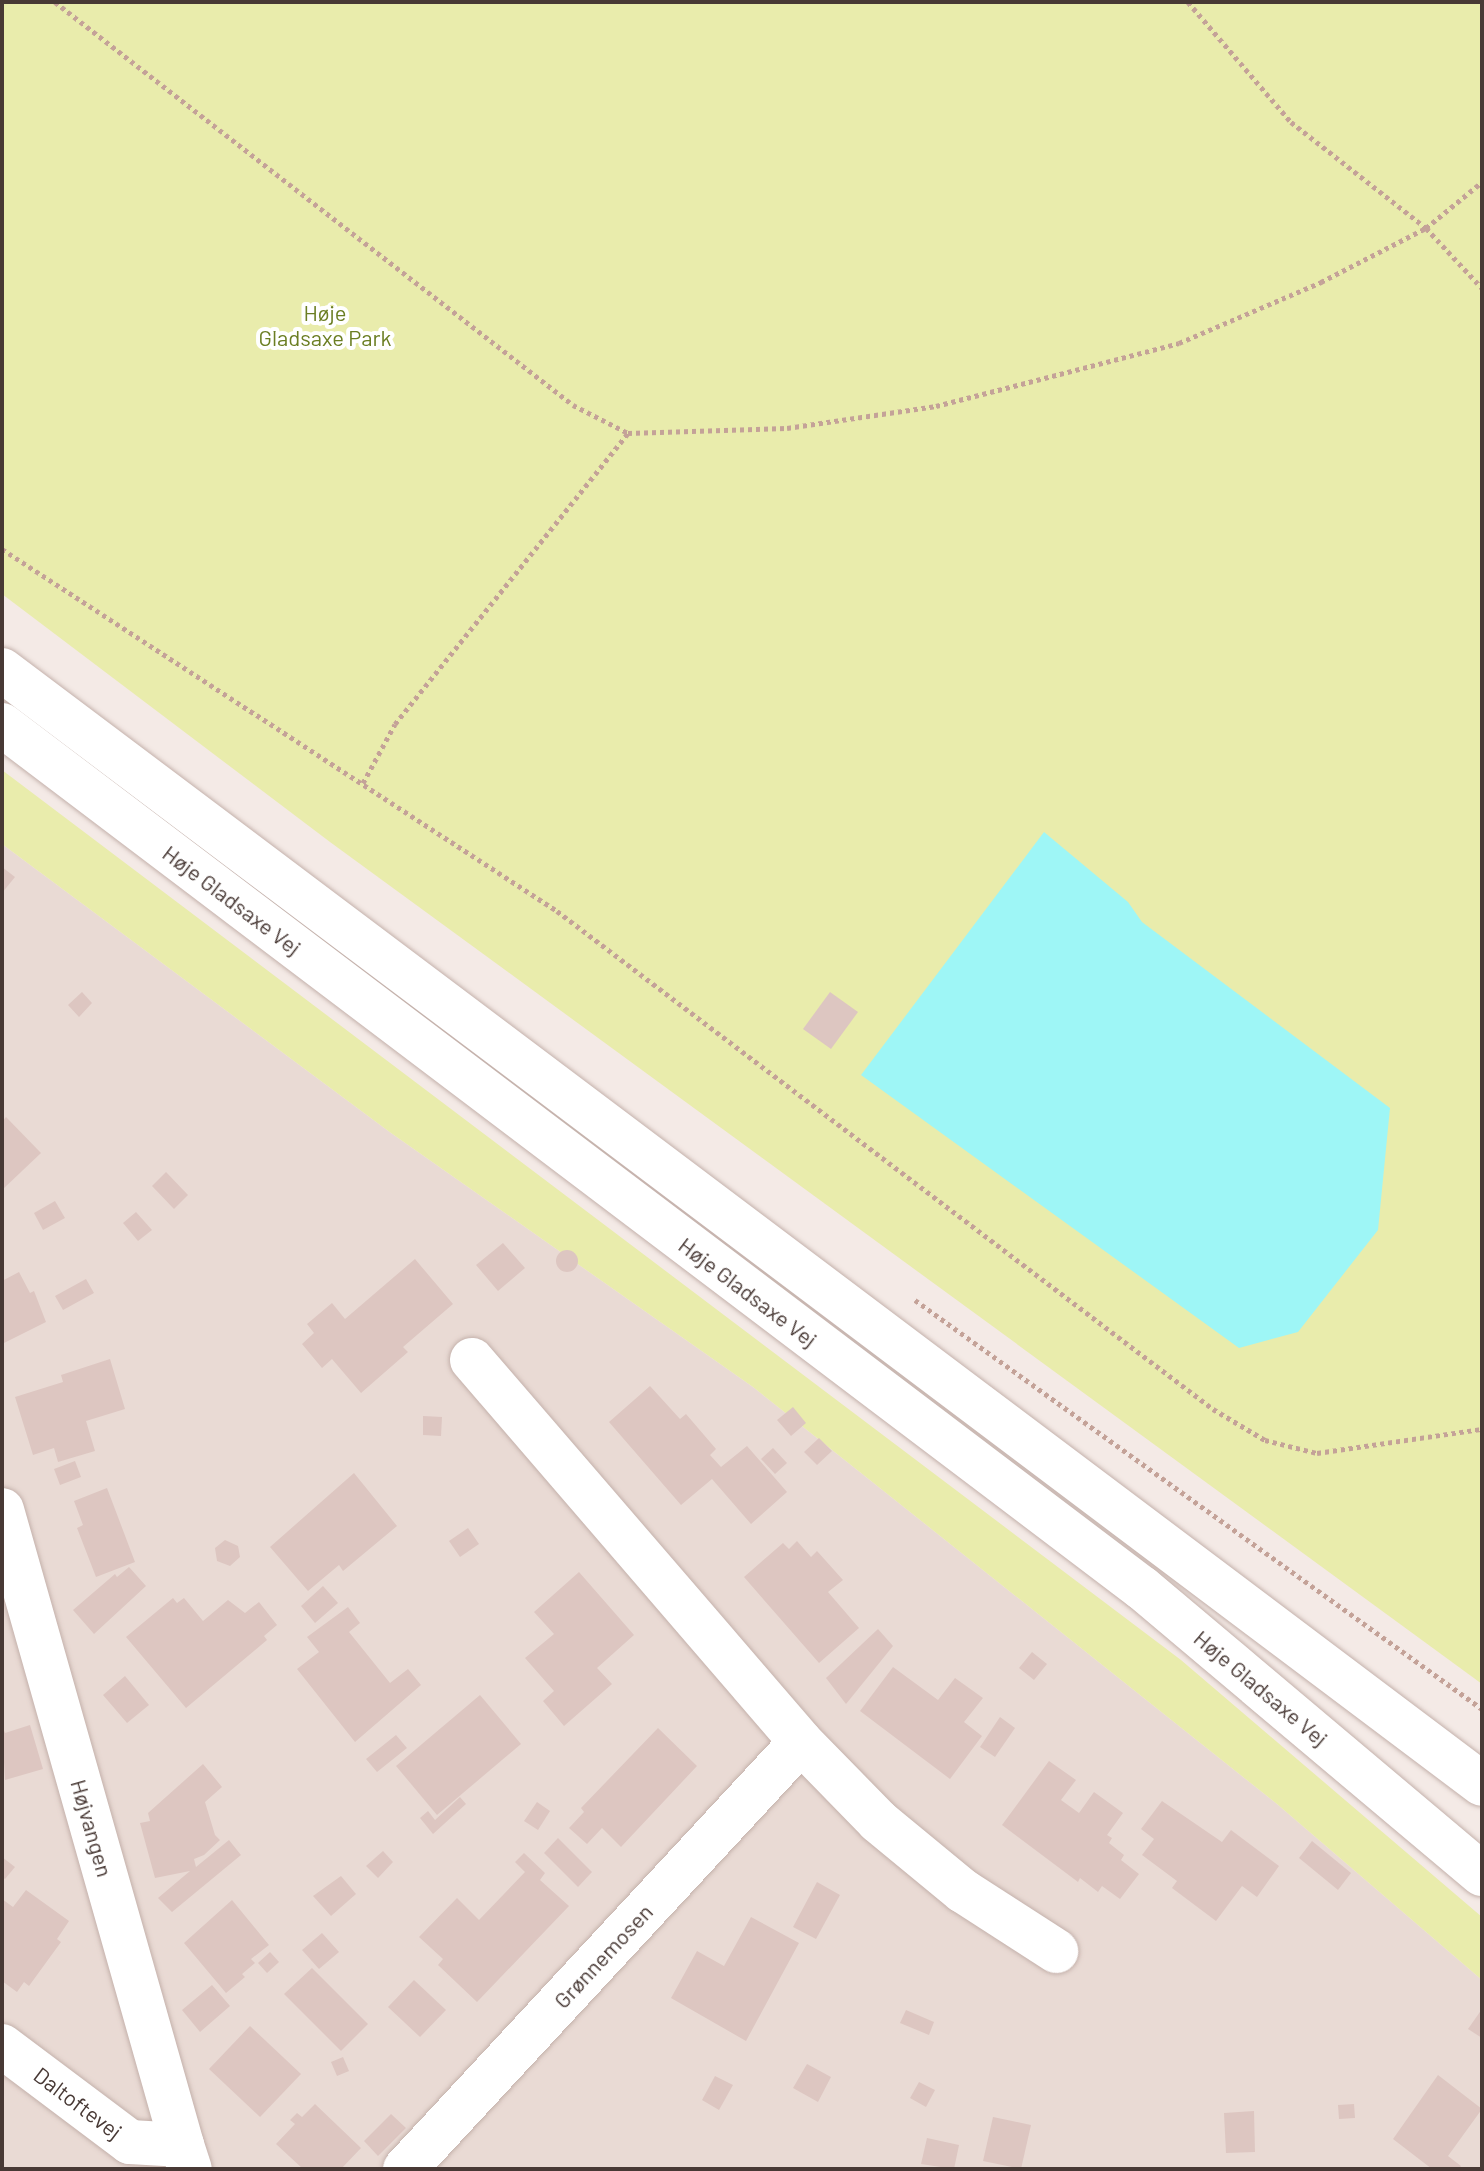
<!DOCTYPE html>
<meta charset="utf-8">
<style>
body{margin:0}
#map{position:relative;width:1484px;height:2171px;overflow:hidden;background:#f4eae6;font-family:Barlow,sans-serif}
div>[style]{position:absolute}
[style*='--x']{left:calc(var(--x)*1px);top:calc(var(--y)*1px);width:calc(var(--w)*1px);rotate:calc(var(--a)*1deg)}
.residential>*{inset:0;background:#e9dad4}
.green>*{inset:0;background:#e9ecac}
.water>*{inset:0;background:#9ef6f6}
.building>*{inset:0;background:#ddc6c1}
.round{border-radius:50%}
.path>*{height:5px;margin-top:-2.5px;transform-origin:0;background:repeating-linear-gradient(90deg,#c4a298 0 4px,transparent 0 8px)}
.roads{filter:drop-shadow(0 0 2px #c4b1ab) drop-shadow(0 0 2px #c4b1ab)}
.minor>*{height:44px;margin:-22px;padding:0 22px;transform-origin:22px;border-radius:22px;background:#fff}
span{translate:-50% -50%;white-space:nowrap;text-align:center;line-height:1.15;-webkit-text-stroke:8px #fff;paint-order:stroke}
.park-label{font-size:22px;color:#6b7e23}
.street-label{font-size:22px;color:#483935}
.frame{position:absolute;inset:0;border:4px solid #483935;pointer-events:none}
</style>
<div id="map">
<div class="residential">
<div style="clip-path:polygon(2px 844px,391px 1133px,753px 1387px,1277px 1804px,1482px 1980px,1482px 2169px,2px 2169px)"></div>
</div>
<div class="green">
<div style="clip-path:polygon(2px 2px,1482px 2px,1482px 1684px,330px 842px,2px 594px)"></div>
<div style="clip-path:polygon(2px 770px,1181px 1660px,1482px 1917px,1482px 1980px,1277px 1804px,753px 1387px,391px 1133px,2px 844px)"></div>
</div>
<div class="water">
<div style="clip-path:polygon(1044px 832px,1128px 902px,1142px 922px,1390px 1108px,1378px 1230px,1298px 1332px,1239px 1348px,861px 1075px)"></div>
</div>
<div class="building">
<div style="clip-path:polygon(2px 867px,15px 877px,2px 893px)"></div>
<div style="clip-path:polygon(82px 992px,92px 1003px,79px 1017px,68px 1005px)"></div>
<div style="clip-path:polygon(830px 992px,858px 1012px,831px 1049px,803px 1029px)"></div>
<div style="clip-path:polygon(6px 1117px,41px 1153px,2px 1190px,2px 1122px)"></div>
<div style="clip-path:polygon(166px 1172px,188px 1195px,174px 1209px,152px 1186px)"></div>
<div style="clip-path:polygon(55px 1201px,65px 1218px,43px 1230px,34px 1213px)"></div>
<div style="clip-path:polygon(136px 1212px,152px 1230px,138px 1241px,123px 1223px)"></div>
<div style="clip-path:polygon(503px 1243px,525px 1268px,498px 1291px,476px 1265px)"></div>
<div class="round" style="left:556px;top:1250px;width:22px;height:22px"></div>
<div style="clip-path:polygon(415px 1259px,453px 1304px,403px 1347px,408px 1352px,361px 1393px,332px 1359px,322px 1368px,302px 1344px,314px 1333px,307px 1324px,332px 1303px,345px 1319px)"></div>
<div style="clip-path:polygon(19px 1272px,30px 1293px,34px 1291px,46px 1322px,2px 1344px,2px 1281px)"></div>
<div style="clip-path:polygon(86px 1279px,94px 1293px,63px 1310px,55px 1296px)"></div>
<div style="clip-path:polygon(110px 1359px,125px 1409px,86px 1421px,95px 1451px,58px 1462px,54px 1448px,33px 1455px,15px 1397px,63px 1382px,61px 1375px)"></div>
<div style="clip-path:polygon(650px 1386px,680px 1419px,686px 1414px,716px 1449px,710px 1455px,721px 1467px,747px 1446px,787px 1492px,751px 1524px,712px 1479px,681px 1505px,609px 1422px)"></div>
<div style="clip-path:polygon(793px 1407px,806px 1423px,791px 1436px,777px 1420px)"></div>
<div style="clip-path:polygon(423px 1416px,442px 1417px,441px 1436px,423px 1435px)"></div>
<div style="clip-path:polygon(819px 1438px,832px 1451px,817px 1465px,804px 1452px)"></div>
<div style="clip-path:polygon(773px 1448px,787px 1463px,775px 1474px,761px 1459px)"></div>
<div style="clip-path:polygon(75px 1461px,81px 1477px,60px 1485px,54px 1469px)"></div>
<div style="clip-path:polygon(354px 1473px,397px 1526px,343px 1571px,339px 1565px,308px 1591px,270px 1547px)"></div>
<div style="clip-path:polygon(107px 1488px,135px 1562px,96px 1577px,77px 1528px,83px 1525px,74px 1501px)"></div>
<div style="clip-path:polygon(468px 1528px,479px 1544px,460px 1557px,449px 1541px)"></div>
<div style="clip-path:polygon(225px 1540px,238px 1546px,240px 1557px,230px 1566px,217px 1561px,215px 1548px)"></div>
<div style="clip-path:polygon(797px 1541px,811px 1557px,817px 1551px,843px 1580px,828px 1592px,859px 1628px,819px 1663px,744px 1577px,783px 1543px,789px 1549px)"></div>
<div style="clip-path:polygon(129px 1567px,146px 1586px,94px 1634px,73px 1610px,115px 1574px,117px 1577px)"></div>
<div style="clip-path:polygon(579px 1572px,634px 1635px,597px 1668px,612px 1684px,564px 1726px,543px 1701px,554px 1691px,525px 1658px,554px 1634px,534px 1612px)"></div>
<div style="clip-path:polygon(323px 1586px,338px 1603px,315px 1623px,301px 1606px)"></div>
<div style="clip-path:polygon(173px 1598px,177px 1603px,184px 1598px,203px 1621px,228px 1600px,245px 1613px,259px 1602px,277px 1625px,264px 1636px,267px 1640px,186px 1708px,126px 1637px)"></div>
<div style="clip-path:polygon(348px 1607px,360px 1623px,349px 1632px,390px 1683px,408px 1669px,421px 1685px,355px 1742px,297px 1669px,319px 1652px,307px 1637px)"></div>
<div style="clip-path:polygon(878px 1629px,893px 1646px,846px 1704px,826px 1678px)"></div>
<div style="clip-path:polygon(1032px 1652px,1047px 1664px,1034px 1680px,1019px 1668px)"></div>
<div style="clip-path:polygon(893px 1667px,938px 1700px,955px 1678px,983px 1698px,964px 1722px,982px 1736px,950px 1779px,860px 1711px)"></div>
<div style="clip-path:polygon(125px 1676px,149px 1705px,127px 1723px,103px 1695px)"></div>
<div style="clip-path:polygon(480px 1695px,521px 1744px,437px 1815px,396px 1766px)"></div>
<div style="clip-path:polygon(1000px 1717px,1015px 1728px,995px 1757px,980px 1747px)"></div>
<div style="clip-path:polygon(30px 1725px,43px 1769px,5px 1780px,2px 1726px,5px 1733px)"></div>
<div style="clip-path:polygon(658px 1728px,697px 1766px,621px 1847px,602px 1828px,587px 1844px,569px 1828px,584px 1812px,581px 1808px)"></div>
<div style="clip-path:polygon(396px 1735px,407px 1748px,377px 1772px,366px 1759px)"></div>
<div style="clip-path:polygon(1049px 1761px,1076px 1780px,1061px 1800px,1079px 1813px,1094px 1792px,1123px 1813px,1107px 1835px,1112px 1838px,1109px 1843px,1124px 1855px,1121px 1860px,1139px 1874px,1120px 1899px,1102px 1886px,1098px 1892px,1080px 1878px,1078px 1882px,1002px 1825px)"></div>
<div style="clip-path:polygon(203px 1764px,222px 1787px,205px 1802px,215px 1835px,220px 1840px,204px 1855px,194px 1859px,196px 1867px,229px 1840px,241px 1855px,172px 1912px,158px 1898px,190px 1871px,155px 1878px,140px 1823px,150px 1821px,148px 1813px)"></div>
<div style="clip-path:polygon(460px 1797px,466px 1804px,433px 1834px,420px 1818px,428px 1811px,435px 1820px)"></div>
<div style="clip-path:polygon(1162px 1801px,1222px 1842px,1231px 1830px,1279px 1866px,1257px 1897px,1242px 1886px,1216px 1921px,1172px 1888px,1177px 1881px,1142px 1855px,1154px 1839px,1141px 1829px)"></div>
<div style="clip-path:polygon(537px 1802px,550px 1811px,538px 1830px,524px 1821px)"></div>
<div style="clip-path:polygon(558px 1838px,592px 1872px,578px 1887px,544px 1853px)"></div>
<div style="clip-path:polygon(1312px 1841px,1351px 1873px,1338px 1890px,1299px 1858px)"></div>
<div style="clip-path:polygon(383px 1851px,393px 1862px,378px 1878px,366px 1866px)"></div>
<div style="clip-path:polygon(524px 1853px,545px 1873px,540px 1880px,569px 1906px,477px 2002px,438px 1965px,443px 1959px,419px 1937px,457px 1898px,479px 1920px,525px 1872px,515px 1862px)"></div>
<div style="clip-path:polygon(2px 1857px,15px 1867px,5px 1879px,2px 1877px)"></div>
<div style="clip-path:polygon(341px 1876px,356px 1894px,331px 1916px,313px 1896px)"></div>
<div style="clip-path:polygon(817px 1882px,840px 1895px,816px 1939px,793px 1927px)"></div>
<div style="clip-path:polygon(26px 1890px,69px 1921px,57px 1939px,61px 1942px,29px 1986px,24px 1982px,17px 1992px,2px 1981px,2px 1899px,13px 1907px)"></div>
<div style="clip-path:polygon(232px 1900px,269px 1945px,251px 1959px,255px 1963px,242px 1974px,245px 1977px,226px 1993px,184px 1943px)"></div>
<div style="clip-path:polygon(751px 1917px,799px 1943px,746px 2041px,671px 1998px,697px 1951px,724px 1966px)"></div>
<div style="clip-path:polygon(322px 1933px,339px 1952px,319px 1969px,302px 1950px)"></div>
<div style="clip-path:polygon(270px 1952px,279px 1962px,267px 1973px,258px 1963px)"></div>
<div style="clip-path:polygon(312px 1968px,368px 2024px,341px 2051px,284px 1994px)"></div>
<div style="clip-path:polygon(414px 1980px,446px 2010px,420px 2037px,388px 2007px)"></div>
<div style="clip-path:polygon(212px 1985px,230px 2006px,200px 2032px,182px 2010px)"></div>
<div style="clip-path:polygon(1482px 2009px,1482px 2038px,1468px 2029px)"></div>
<div style="clip-path:polygon(906px 2010px,934px 2022px,929px 2035px,900px 2023px)"></div>
<div style="clip-path:polygon(250px 2026px,301px 2074px,260px 2117px,209px 2069px)"></div>
<div style="clip-path:polygon(343px 2057px,349px 2071px,337px 2076px,331px 2062px)"></div>
<div style="clip-path:polygon(807px 2064px,831px 2077px,818px 2102px,793px 2088px)"></div>
<div style="clip-path:polygon(1438px 2075px,1482px 2109px,1448px 2156px,1461px 2166px,1459px 2169px,1432px 2169px,1393px 2139px)"></div>
<div style="clip-path:polygon(715px 2076px,733px 2085px,719px 2110px,702px 2100px)"></div>
<div style="clip-path:polygon(919px 2082px,935px 2090px,926px 2107px,910px 2098px)"></div>
<div style="clip-path:polygon(315px 2104px,361px 2148px,341px 2169px,303px 2169px,276px 2144px,295px 2124px,290px 2120px,297px 2113px,302px 2117px)"></div>
<div style="clip-path:polygon(1354px 2104px,1355px 2118px,1339px 2119px,1338px 2105px)"></div>
<div style="clip-path:polygon(1254px 2111px,1255px 2152px,1226px 2153px,1224px 2113px)"></div>
<div style="clip-path:polygon(391px 2114px,406px 2128px,378px 2156px,364px 2141px)"></div>
<div style="clip-path:polygon(993px 2117px,1031px 2125px,1021px 2169px,983px 2161px)"></div>
<div style="clip-path:polygon(927px 2138px,959px 2145px,954px 2169px,921px 2164px)"></div>
</div>
<div class="path">
<div style="--x:55;--y:2;--w:656;--a:37.88"></div>
<div style="--x:573;--y:405;--w:62;--a:27"></div>
<div style="--x:1188;--y:2;--w:158;--a:49.4"></div>
<div style="--x:1291;--y:122;--w:172;--a:38.1"></div>
<div style="--x:1426;--y:228;--w:82;--a:47"></div>
<div style="--x:2;--y:549;--w:663;--a:33.11"></div>
<div style="--x:557;--y:911;--w:824;--a:37.2"></div>
<div style="--x:1213;--y:1409;--w:61;--a:30.8"></div>
<div style="--x:1265;--y:1440;--w:54;--a:14"></div>
<div style="--x:1317;--y:1453;--w:167;--a:-8.3"></div>
<div style="--x:363;--y:783;--w:67;--a:-61.5"></div>
<div style="--x:395;--y:724;--w:373;--a:-51.3"></div>
<div style="--x:628;--y:433;--w:159;--a:-1.8"></div>
<div style="--x:787;--y:428;--w:151;--a:-8.4"></div>
<div style="--x:936;--y:406;--w:251;--a:-14.5"></div>
<div style="--x:1179;--y:343;--w:155;--a:-23.2"></div>
<div style="--x:1321;--y:282;--w:118;--a:-27.2"></div>
<div style="--x:1426;--y:228;--w:72;--a:-39.4"></div>
<div style="--x:915;--y:1300;--w:699;--a:35.8"></div>
</div>
<div class="roads">
<div class="minor">
<div style="--x:2;--y:670;--w:1852;--a:36.97"></div>
<div style="--x:2;--y:725;--w:1430;--a:37.13"></div>
<div style="--x:1142;--y:1588;--w:444;--a:40.1"></div>
<div style="--x:472;--y:1360;--w:504;--a:49.26"></div>
<div style="--x:801;--y:1742;--w:110;--a:45.7"></div>
<div style="--x:878;--y:1821;--w:110;--a:39.5"></div>
<div style="--x:963;--y:1891;--w:111;--a:32.8"></div>
<div style="--x:2;--y:1510;--w:660;--a:74.17"></div>
<div style="--x:2;--y:2046;--w:160;--a:36.9"></div>
<div style="--x:130;--y:2142;--w:52;--a:3.3"></div>
<div style="--x:182;--y:2145;--w:25;--a:72"></div>
<div style="--x:405;--y:2169;--w:582;--a:-47.16"></div>
</div>
</div>
<div class="park-label">
<span style="left:325px;top:325px">Høje<br>Gladsaxe Park</span>
</div>
<div class="street-label">
<span style="left:232px;top:900px;rotate:37deg">Høje Gladsaxe Vej</span>
<span style="left:748px;top:1292px;rotate:37deg">Høje Gladsaxe Vej</span>
<span style="left:1261px;top:1688px;rotate:40deg">Høje Gladsaxe Vej</span>
<span style="left:92px;top:1828px;rotate:74deg">Højvangen</span>
<span style="left:603px;top:1956px;rotate:-47deg">Grønnemosen</span>
<span style="left:78px;top:2103px;rotate:37deg">Daltoftevej</span>
</div>
<div class="frame"></div>
</div>
